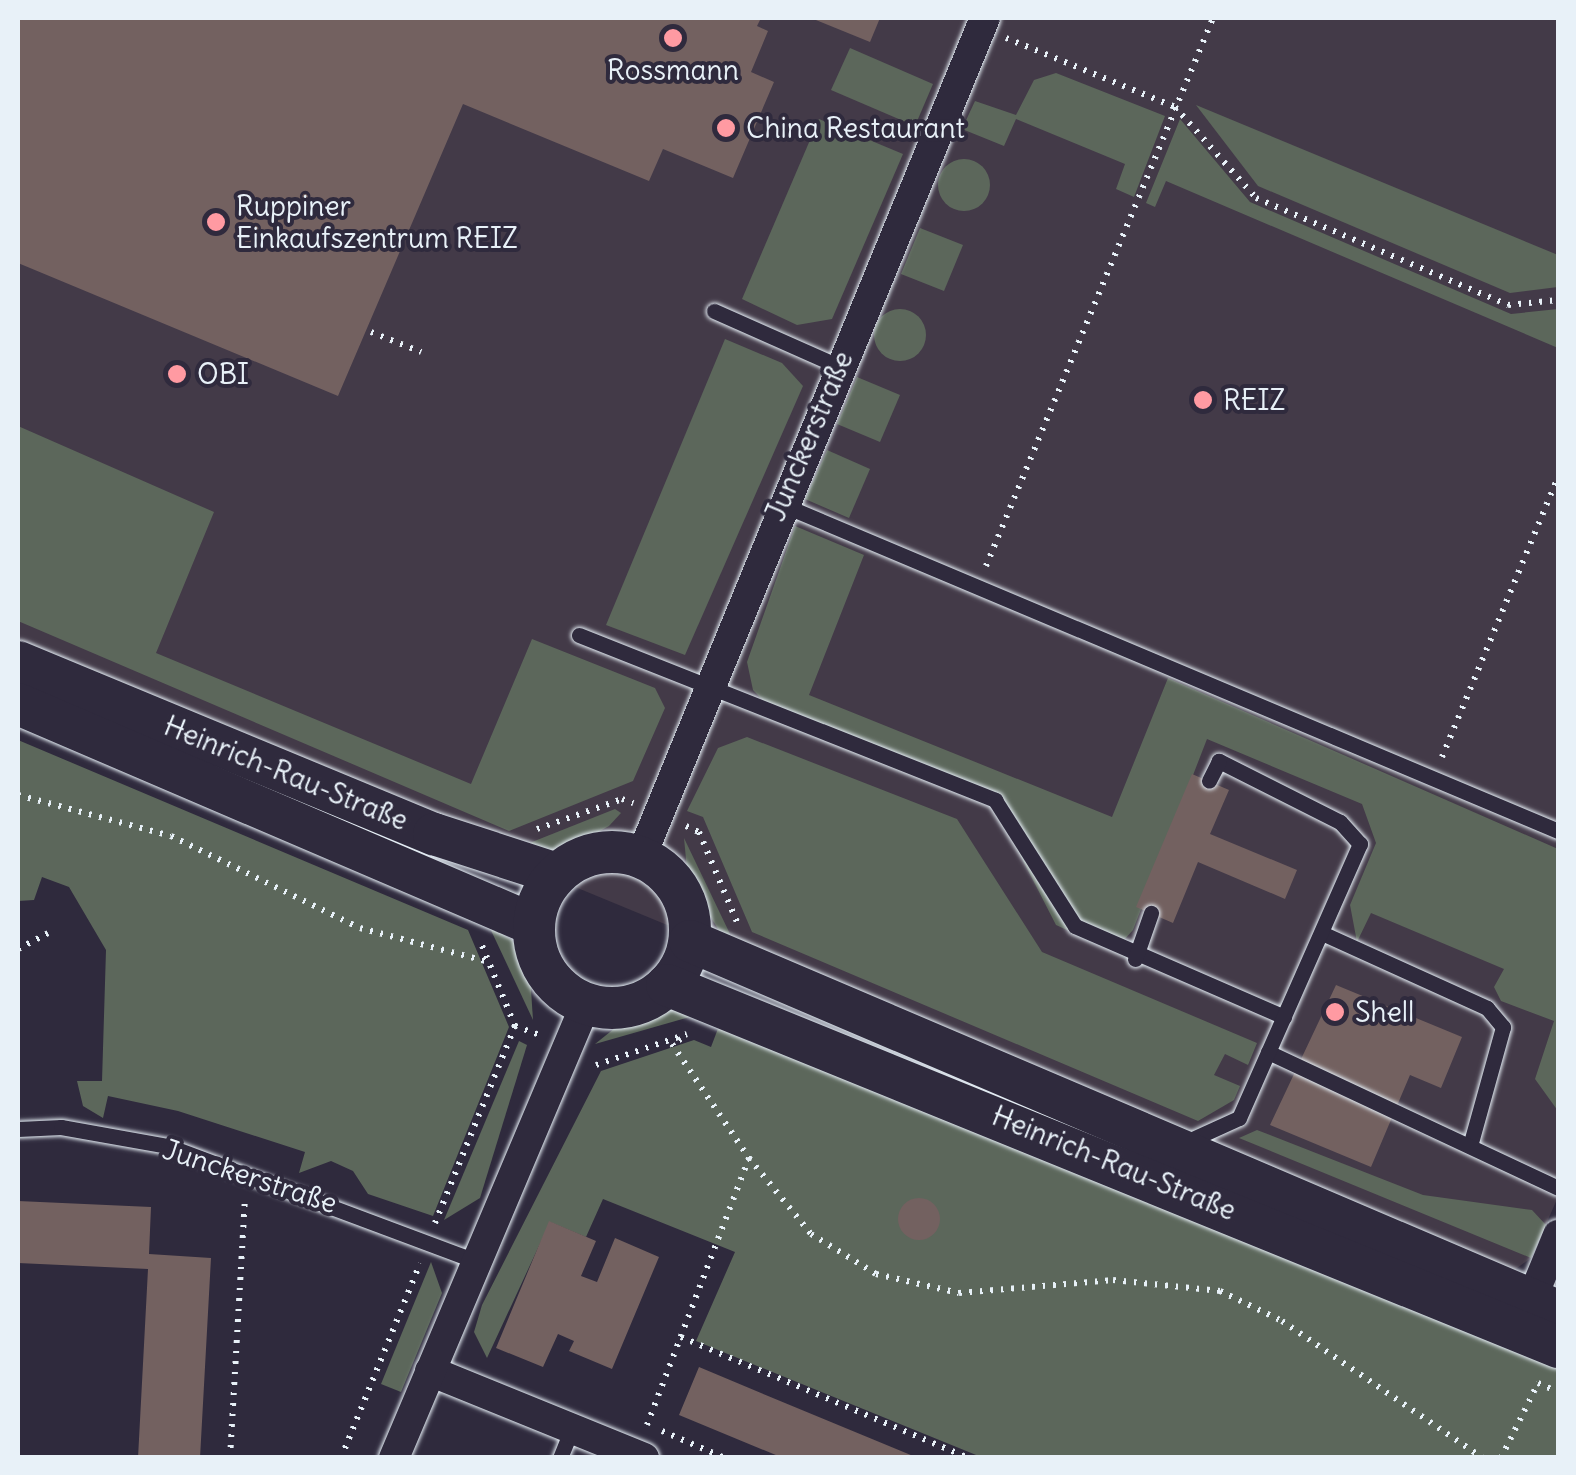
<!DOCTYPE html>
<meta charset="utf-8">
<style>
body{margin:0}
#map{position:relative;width:1576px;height:1475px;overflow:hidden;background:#2f2a3d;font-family:Delius,sans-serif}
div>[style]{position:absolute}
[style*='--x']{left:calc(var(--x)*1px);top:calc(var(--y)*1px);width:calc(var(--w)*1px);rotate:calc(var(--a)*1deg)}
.built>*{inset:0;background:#433a48}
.green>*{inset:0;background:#5c675b}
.round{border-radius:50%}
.building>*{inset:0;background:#736160}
.path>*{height:6px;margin-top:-3px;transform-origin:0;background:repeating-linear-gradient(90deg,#e8f1f8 0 2.5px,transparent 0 10.5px)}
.roads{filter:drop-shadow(0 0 2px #e8f1f8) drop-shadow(0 0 2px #e8f1f8)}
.service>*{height:15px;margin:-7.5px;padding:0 7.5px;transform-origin:7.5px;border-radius:7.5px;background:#2f2a3d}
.minor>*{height:30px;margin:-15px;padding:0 15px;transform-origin:15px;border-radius:15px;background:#2f2a3d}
.secondary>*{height:42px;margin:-21px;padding:0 21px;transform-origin:21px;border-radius:21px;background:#2f2a3d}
.secondary>.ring{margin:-21px;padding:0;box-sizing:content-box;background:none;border:42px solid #2f2a3d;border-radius:50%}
.dots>*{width:28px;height:28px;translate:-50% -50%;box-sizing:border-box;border:5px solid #2f2a3d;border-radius:50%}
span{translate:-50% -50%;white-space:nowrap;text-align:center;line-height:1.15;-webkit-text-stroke:8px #2f2a3d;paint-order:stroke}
.poi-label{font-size:28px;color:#e8f1f8}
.left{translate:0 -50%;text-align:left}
.street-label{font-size:28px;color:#e8f1f8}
.frame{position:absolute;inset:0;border:20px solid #e8f1f8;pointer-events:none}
</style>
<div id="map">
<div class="built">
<div style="clip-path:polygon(18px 18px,1558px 18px,1558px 1197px,1531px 1258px,1510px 1273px,18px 657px)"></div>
</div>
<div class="green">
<div style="clip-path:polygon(850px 48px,933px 84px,915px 126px,831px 90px)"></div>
<div style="clip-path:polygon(1056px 73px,1165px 116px,1134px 197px,1116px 189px,1125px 164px,1016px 119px,1004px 146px,962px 129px,975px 101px,1016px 115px,1034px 80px)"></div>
<div style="clip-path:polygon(1196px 105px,1558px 255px,1558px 287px,1510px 293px,1258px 186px)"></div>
<div style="clip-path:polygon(819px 119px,903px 154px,832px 319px,797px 325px,742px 299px)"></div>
<div style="clip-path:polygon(1180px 119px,1250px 202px,1511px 314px,1558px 309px,1558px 348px,1166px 181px,1155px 207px,1146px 203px)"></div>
<div class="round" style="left:938px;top:159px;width:52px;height:52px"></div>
<div style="clip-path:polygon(920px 228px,963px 245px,944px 291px,901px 274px)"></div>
<div class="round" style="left:874px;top:309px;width:52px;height:52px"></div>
<div style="clip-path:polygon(725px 339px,782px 363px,803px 386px,685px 655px,606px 625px)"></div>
<div style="clip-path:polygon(857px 377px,900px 395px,880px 442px,837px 424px)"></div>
<div style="clip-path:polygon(18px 426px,214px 512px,156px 653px,471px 784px,532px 639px,655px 688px,665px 708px,633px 781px,509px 831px,18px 621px)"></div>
<div style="clip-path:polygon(827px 450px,870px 469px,849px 518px,805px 499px)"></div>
<div style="clip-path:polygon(795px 526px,864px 555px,809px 695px,1112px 817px,1168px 678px,1558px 849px,1558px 1111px,1535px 1079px,1554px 1021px,1501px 1001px,1494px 987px,1504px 969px,1371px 913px,1357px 942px,1350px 905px,1376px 843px,1362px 804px,1207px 739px,1133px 930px,1114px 951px,1056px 925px,996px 808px,776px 714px,753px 690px,747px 662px)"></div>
<div style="clip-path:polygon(747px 737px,957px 819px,1042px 952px,1257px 1043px,1248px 1065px,1225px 1054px,1214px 1075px,1240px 1086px,1234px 1100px,1198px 1121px,752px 932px,703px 817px,687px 811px,718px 748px)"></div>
<div style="clip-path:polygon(18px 740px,468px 930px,509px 1027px,433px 1216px,368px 1194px,353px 1171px,331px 1161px,299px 1173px,305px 1152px,178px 1111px,108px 1096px,103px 1118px,83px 1106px,77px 1081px,102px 1081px,106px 950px,69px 887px,42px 877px,34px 900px,18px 901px)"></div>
<div style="clip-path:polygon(615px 809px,621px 813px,609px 826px,580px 842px,539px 854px,522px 846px)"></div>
<div style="clip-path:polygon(684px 838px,730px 934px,726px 942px,688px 880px)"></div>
<div style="clip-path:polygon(489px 926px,512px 940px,530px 974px,533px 1020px)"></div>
<div style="clip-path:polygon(670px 1006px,693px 1016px,595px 1044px,625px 1020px)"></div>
<div style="clip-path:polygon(722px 1018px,1558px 1368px,1558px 1457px,981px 1457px,696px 1341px,735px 1252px,603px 1199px,586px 1237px,550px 1222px,487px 1358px,474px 1332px,482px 1305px,601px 1071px,694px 1040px,711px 1047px)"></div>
<div style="clip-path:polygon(519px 1041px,527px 1045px,480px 1198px,444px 1220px)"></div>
<div style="clip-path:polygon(1257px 1130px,1423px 1195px,1532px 1210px,1546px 1225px,1531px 1258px,1239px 1138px)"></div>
<div style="clip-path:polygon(431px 1262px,442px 1293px,401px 1392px,381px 1384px)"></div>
</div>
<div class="building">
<div style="clip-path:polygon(18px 18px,761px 18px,757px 26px,768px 31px,751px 72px,774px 82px,733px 178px,663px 149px,649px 181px,463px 104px,338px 396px,18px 263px)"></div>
<div style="clip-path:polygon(811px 18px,880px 18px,870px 42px)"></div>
<div style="clip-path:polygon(1192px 774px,1229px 790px,1210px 834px,1297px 870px,1285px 899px,1198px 862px,1173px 923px,1136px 907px)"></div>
<div style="clip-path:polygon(1336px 985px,1462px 1037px,1441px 1088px,1410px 1075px,1371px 1167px,1270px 1125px)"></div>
<div class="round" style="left:898px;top:1198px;width:42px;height:42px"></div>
<div style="clip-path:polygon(18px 1201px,151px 1207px,149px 1254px,211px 1258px,200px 1458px,138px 1458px,148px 1269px,18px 1263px)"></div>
<div style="clip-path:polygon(549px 1221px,596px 1241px,581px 1276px,597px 1282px,615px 1238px,659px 1257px,612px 1369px,569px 1351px,574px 1341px,558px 1334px,543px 1367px,496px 1348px)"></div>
<div style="clip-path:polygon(699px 1367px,761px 1393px,918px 1458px,783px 1458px,679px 1415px)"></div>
</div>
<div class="path">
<div style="--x:1006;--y:38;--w:183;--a:22.2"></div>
<div style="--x:1175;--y:107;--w:122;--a:48.3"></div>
<div style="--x:1256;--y:198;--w:274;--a:23"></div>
<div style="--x:1508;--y:305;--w:50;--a:-5.7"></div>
<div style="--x:371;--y:332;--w:54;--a:21.8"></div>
<div style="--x:986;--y:566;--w:593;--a:-67.5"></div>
<div style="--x:1442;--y:757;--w:303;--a:-67.5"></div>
<div style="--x:18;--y:795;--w:158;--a:15"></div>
<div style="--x:171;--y:836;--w:210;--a:26"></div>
<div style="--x:360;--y:928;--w:133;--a:14.8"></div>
<div style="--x:686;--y:826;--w:14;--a:25"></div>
<div style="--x:699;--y:832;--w:98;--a:67.1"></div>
<div style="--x:537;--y:829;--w:90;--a:-19.4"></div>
<div style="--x:622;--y:799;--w:12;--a:20"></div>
<div style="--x:18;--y:949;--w:34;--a:-28"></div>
<div style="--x:515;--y:1026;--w:30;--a:20"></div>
<div style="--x:681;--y:1039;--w:10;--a:151"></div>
<div style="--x:672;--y:1044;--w:138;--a:56"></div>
<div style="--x:596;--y:1065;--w:96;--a:-18.8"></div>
<div style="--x:435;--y:1223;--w:213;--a:-67.9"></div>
<div style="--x:515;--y:1026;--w:90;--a:-112.3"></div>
<div style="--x:681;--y:1337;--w:312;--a:22.8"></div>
<div style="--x:1538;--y:1383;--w:22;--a:24"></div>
<div style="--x:647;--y:1425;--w:286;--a:-69.1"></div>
<div style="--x:749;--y:1158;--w:98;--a:50.8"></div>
<div style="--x:811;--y:1234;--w:76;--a:31.6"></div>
<div style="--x:876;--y:1274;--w:85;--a:12.9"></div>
<div style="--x:959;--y:1293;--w:155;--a:-4.8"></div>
<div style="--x:1113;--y:1280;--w:108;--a:5.9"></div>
<div style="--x:1220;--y:1291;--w:69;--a:25.8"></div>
<div style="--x:1282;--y:1321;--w:243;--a:34.3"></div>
<div style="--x:662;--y:1431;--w:69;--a:23.2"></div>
<div style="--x:230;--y:1458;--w:258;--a:-86.7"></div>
<div style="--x:341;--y:1458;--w:210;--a:-67.9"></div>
<div style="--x:1501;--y:1458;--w:84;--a:-63.7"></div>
</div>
<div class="roads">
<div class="service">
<div style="--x:714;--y:311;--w:136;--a:23.9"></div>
<div style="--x:783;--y:505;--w:841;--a:22.81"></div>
<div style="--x:579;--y:635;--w:448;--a:21.6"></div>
<div style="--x:995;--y:800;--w:149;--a:57.6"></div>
<div style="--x:1075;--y:926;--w:228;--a:23.5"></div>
<div style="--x:1324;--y:934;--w:179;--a:24.4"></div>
<div style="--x:1487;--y:1008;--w:25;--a:50"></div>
<div style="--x:1503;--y:1027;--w:123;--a:105.5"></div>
<div style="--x:1135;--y:959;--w:49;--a:-70.8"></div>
<div style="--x:1268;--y:1052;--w:320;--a:25.1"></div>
<div style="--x:18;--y:1129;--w:43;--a:-2.7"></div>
<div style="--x:61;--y:1127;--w:109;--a:10.1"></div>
<div style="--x:168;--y:1146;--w:326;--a:20.5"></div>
<div style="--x:1186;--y:1142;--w:58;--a:-24.4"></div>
<div style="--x:1239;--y:1118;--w:300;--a:-66.2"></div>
<div style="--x:1360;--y:844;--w:30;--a:-132"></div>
<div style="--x:1340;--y:822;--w:136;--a:-153.2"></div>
<div style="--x:1219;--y:761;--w:22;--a:117"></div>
<div style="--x:560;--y:1458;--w:32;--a:-68"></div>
</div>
<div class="minor">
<div style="--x:641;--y:857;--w:907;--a:-67.71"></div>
<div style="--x:1524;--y:1318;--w:90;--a:-67.7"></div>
<div style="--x:430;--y:1371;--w:231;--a:22.1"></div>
<div style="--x:394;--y:1458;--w:494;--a:-67.1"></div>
</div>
<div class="secondary">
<div style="--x:18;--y:662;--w:450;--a:22.5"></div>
<div style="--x:434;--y:834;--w:129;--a:18"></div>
<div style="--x:18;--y:704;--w:559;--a:23.17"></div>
<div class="ring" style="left:534px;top:852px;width:114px;height:114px"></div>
<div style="--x:690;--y:941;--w:944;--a:23.09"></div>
<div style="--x:667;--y:985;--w:962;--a:22.11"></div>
</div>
</div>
<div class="dots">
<div style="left:673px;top:38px;background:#ff9aa2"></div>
<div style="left:726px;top:128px;background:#ff9aa2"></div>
<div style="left:216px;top:222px;background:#ff9aa2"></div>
<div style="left:177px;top:374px;background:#ff9aa2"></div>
<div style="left:1203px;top:400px;background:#ff9aa2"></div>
<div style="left:1335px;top:1012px;background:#ff9aa2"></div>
</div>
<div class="poi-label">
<span style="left:673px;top:70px">Rossmann</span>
<span class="left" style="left:746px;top:128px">China Restaurant</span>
<span class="left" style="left:236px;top:222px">Ruppiner<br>Einkaufszentrum REIZ</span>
<span class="left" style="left:197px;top:374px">OBI</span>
<span class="left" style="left:1223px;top:400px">REIZ</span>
<span class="left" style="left:1355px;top:1012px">Shell</span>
</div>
<div class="street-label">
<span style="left:809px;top:436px;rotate:-67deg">Junckerstraße</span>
<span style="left:286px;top:773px;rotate:22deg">Heinrich-Rau-Straße</span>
<span style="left:1114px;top:1163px;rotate:22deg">Heinrich-Rau-Straße</span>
<span style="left:250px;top:1176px;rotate:18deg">Junckerstraße</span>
</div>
<div class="frame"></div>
</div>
